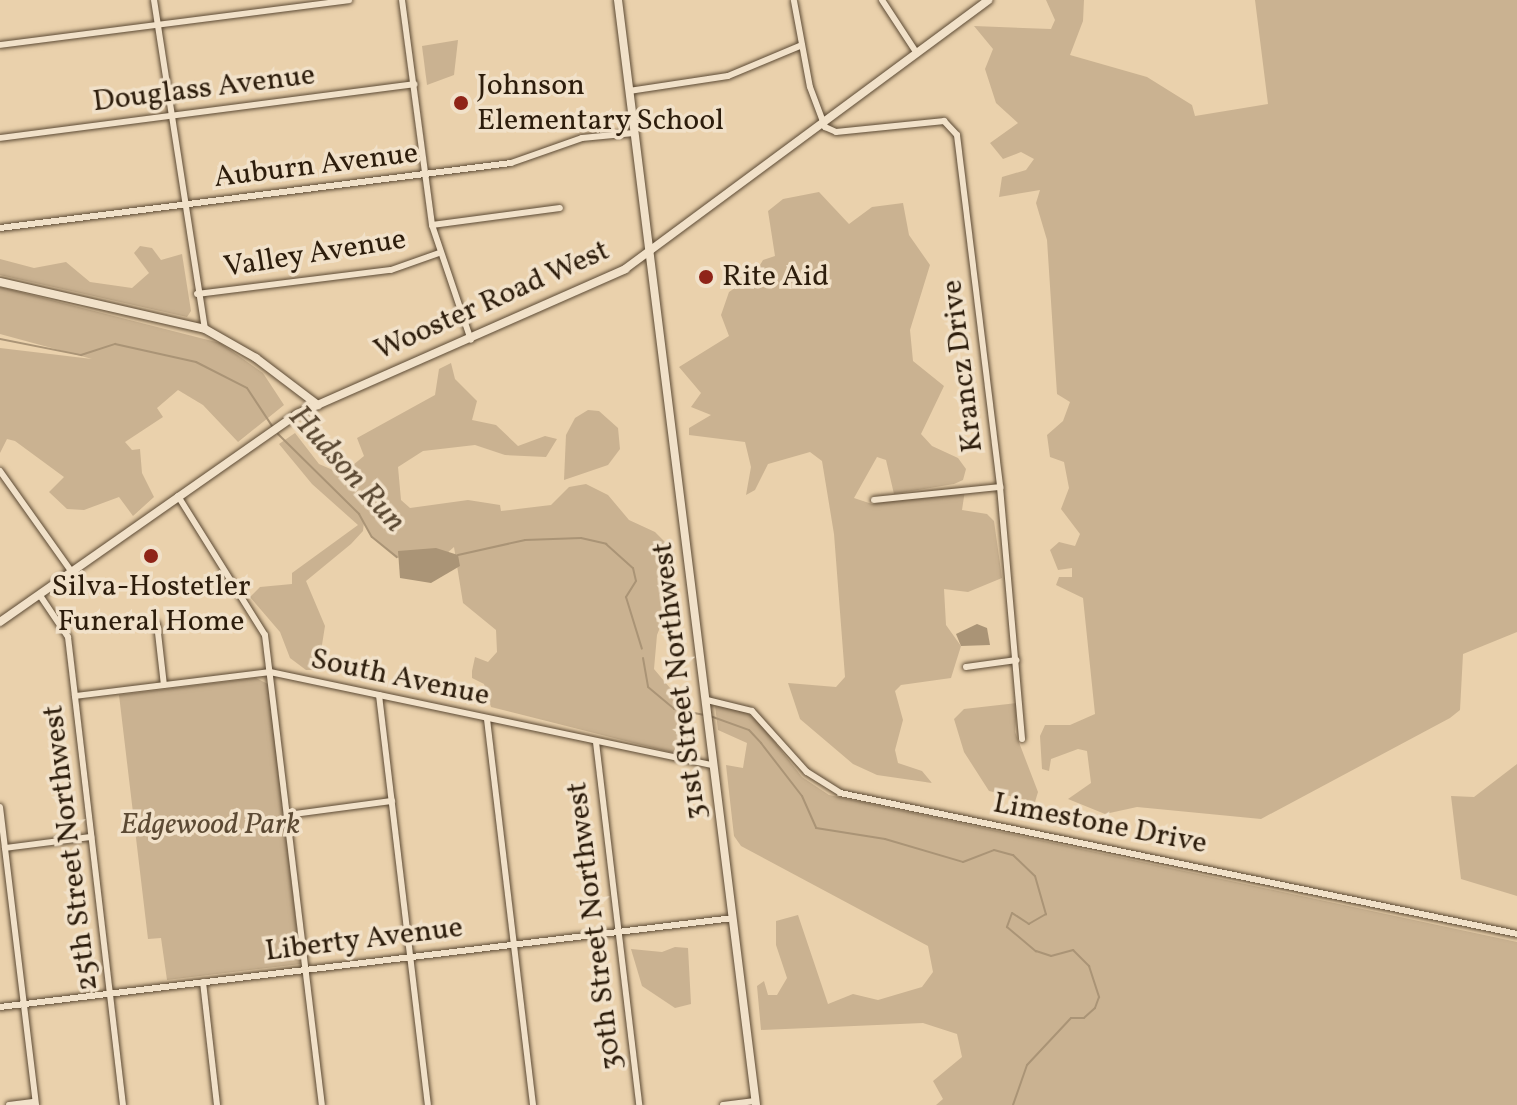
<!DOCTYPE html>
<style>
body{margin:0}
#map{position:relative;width:1517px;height:1105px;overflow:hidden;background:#ead1ac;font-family:Vollkorn,serif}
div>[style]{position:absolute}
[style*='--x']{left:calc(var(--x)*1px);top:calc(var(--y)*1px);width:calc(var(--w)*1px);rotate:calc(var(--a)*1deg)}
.green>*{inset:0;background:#cab291}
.water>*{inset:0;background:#aa9476}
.stream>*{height:2px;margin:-1px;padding:0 1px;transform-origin:1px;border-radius:1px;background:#aa9476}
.roads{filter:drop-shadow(0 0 2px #5c4a34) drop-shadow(0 0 2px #5c4a34)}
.minor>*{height:6px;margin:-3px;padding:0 3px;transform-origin:3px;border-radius:3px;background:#f1e1c9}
.secondary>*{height:8px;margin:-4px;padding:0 4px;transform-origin:4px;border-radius:4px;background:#f1e1c9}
.dots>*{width:22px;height:22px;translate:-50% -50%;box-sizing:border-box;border:4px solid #f1e1c9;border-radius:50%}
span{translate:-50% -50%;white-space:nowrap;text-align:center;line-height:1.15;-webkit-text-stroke:7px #f1e1c9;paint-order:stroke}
.poi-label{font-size:30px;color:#2d1d0c}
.left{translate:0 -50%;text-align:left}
.street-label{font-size:30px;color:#2d1d0c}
.park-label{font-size:30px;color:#5c4a34;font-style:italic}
.water-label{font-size:32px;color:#594731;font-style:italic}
</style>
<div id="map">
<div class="green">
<div style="clip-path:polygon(1046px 0,1084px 0,1083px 21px,1070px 55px,1147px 77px,1192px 105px,1195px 116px,1268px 104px,1255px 0,1517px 0,1517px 632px,1463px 654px,1460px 710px,1450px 718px,1261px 819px,1137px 807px,1105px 814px,1068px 799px,1091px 783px,1087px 751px,1078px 749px,1051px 759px,1049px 771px,1042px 769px,1040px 736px,1045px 725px,1070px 725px,1095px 714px,1083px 598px,1056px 585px,1059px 577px,1072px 577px,1072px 568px,1058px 570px,1050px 550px,1059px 542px,1075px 546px,1080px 534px,1061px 509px,1069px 488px,1064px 462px,1050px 457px,1047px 435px,1063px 421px,1070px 402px,1057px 394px,1047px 240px,1036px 203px,1040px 190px,999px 197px,1002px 177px,1026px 170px,1034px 159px,1021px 152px,1003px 159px,990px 143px,1018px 123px,996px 103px,985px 69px,993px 49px,974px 26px,1051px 29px,1055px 20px)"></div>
<div style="clip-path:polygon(458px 40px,454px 75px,427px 85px,422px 46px)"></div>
<div style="clip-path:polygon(819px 192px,849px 224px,872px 207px,903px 203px,909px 235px,930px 265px,910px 330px,913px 361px,944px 386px,921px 434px,932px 446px,958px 458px,966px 469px,963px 480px,954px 484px,894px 494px,886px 460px,877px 457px,854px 498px,872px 504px,965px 490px,962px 510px,987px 514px,994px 521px,1002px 578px,968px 592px,944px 589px,946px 625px,961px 646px,951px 678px,901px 685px,895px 691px,903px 720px,895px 750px,898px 763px,922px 771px,932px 783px,877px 775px,853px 764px,800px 719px,788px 683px,836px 687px,845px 677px,834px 534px,822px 461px,810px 452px,768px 464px,755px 490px,746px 495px,751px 467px,745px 442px,689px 435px,689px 428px,711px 415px,691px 407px,701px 393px,679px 367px,729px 336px,721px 315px,729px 292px,754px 275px,763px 260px,775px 256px,768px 211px,783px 199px)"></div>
<div style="clip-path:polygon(140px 246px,152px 248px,161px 260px,182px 254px,191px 311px,187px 317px,0 275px,0 259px,34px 268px,66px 262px,90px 282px,132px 288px,149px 273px,134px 253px)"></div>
<div style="clip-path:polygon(0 287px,220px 343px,263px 373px,284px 405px,238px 442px,203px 405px,178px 390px,157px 408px,163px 417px,125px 442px,132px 450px,140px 449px,142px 473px,154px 497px,133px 516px,119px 497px,84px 510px,67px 509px,49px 492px,64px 477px,15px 441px,7px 439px,0 453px,0 348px,92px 359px,0 334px)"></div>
<div style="clip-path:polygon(451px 363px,455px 379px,477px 401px,472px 420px,496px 425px,518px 446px,545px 436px,557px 439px,546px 457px,505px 455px,475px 445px,423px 451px,398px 467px,401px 500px,410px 508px,468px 500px,500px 505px,501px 511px,551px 505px,569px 487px,586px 484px,608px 495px,629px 520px,655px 532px,666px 543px,670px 602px,657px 635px,654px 669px,670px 688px,688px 694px,697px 759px,491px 707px,484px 684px,472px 678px,472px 671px,475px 657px,488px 662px,497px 652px,496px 630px,463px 603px,454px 547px,446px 554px,400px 559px,372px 537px,364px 522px,363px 531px,351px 544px,306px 581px,325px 626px,318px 670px,306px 670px,290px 658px,280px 632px,250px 597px,260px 587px,292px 584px,292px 573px,358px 525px,312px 484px,279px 444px,295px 433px,319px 464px,342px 474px,364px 456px,357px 438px,435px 395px,439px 369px)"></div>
<div style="clip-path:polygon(588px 410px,599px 411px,618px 428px,620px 449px,608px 465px,564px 480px,566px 435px,575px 418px)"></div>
<div style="clip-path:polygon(256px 678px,268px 684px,301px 964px,167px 980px,161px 938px,148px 939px,119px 695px)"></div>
<div style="clip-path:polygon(1017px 703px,1015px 732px,1038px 792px,1035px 802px,989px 791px,964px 752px,954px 719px,964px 709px)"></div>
<div style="clip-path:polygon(715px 705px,744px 711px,758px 721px,802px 777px,829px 795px,1517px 942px,1517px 1105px,936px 1105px,943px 1099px,933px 1081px,962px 1057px,957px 1034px,923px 1023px,761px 1030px,757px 986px,764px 981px,768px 995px,777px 995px,787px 978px,776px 945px,776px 921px,798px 915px,828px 1004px,853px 994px,878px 1000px,922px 987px,933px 972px,928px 946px,741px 846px,734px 836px,726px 765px,743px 768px,747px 743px,718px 730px)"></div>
<div style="clip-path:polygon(1517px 764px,1517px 896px,1461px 879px,1451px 796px,1474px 797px)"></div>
<div style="clip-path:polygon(675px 947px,688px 948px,691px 1004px,675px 1008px,642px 986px,631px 949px,662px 952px)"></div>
</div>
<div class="water">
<div style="clip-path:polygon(436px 548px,458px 555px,460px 566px,431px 583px,400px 578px,398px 551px)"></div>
<div style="clip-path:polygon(977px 624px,987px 628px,990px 645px,961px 646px,956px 634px)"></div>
</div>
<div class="stream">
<div style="--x:0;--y:339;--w:83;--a:11.2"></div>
<div style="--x:81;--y:355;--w:36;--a:-18"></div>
<div style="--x:115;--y:344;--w:83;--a:12.5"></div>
<div style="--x:196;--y:362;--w:57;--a:27"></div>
<div style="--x:247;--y:388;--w:49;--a:56.6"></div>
<div style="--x:278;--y:434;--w:114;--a:44.6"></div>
<div style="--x:359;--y:514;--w:26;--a:61"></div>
<div style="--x:372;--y:537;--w:32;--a:39"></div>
<div style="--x:458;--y:555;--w:69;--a:-12.6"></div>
<div style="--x:525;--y:540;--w:56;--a:-2"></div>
<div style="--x:581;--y:538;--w:26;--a:13"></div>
<div style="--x:606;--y:544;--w:36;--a:42"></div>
<div style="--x:633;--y:568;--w:13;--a:77"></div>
<div style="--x:636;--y:581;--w:19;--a:122"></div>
<div style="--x:626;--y:597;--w:54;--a:72.9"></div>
<div style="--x:643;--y:658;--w:29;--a:80"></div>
<div style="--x:648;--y:687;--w:34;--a:40"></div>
<div style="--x:674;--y:709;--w:31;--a:11"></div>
<div style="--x:710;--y:716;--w:41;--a:19.7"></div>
<div style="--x:749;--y:730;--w:18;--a:47"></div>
<div style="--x:761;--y:743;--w:67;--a:52.3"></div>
<div style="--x:802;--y:796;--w:35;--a:66"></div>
<div style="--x:816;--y:828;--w:70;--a:9.1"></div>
<div style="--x:885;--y:839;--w:81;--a:16.4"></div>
<div style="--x:963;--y:862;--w:33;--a:-21"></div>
<div style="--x:994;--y:850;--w:20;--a:15"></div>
<div style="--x:1013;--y:855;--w:30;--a:44"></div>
<div style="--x:1035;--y:876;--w:40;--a:74"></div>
<div style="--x:1046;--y:914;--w:20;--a:150"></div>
<div style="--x:1029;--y:924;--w:20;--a:-147"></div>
<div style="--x:1012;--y:913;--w:15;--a:110"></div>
<div style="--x:1007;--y:927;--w:38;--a:40"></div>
<div style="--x:1036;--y:951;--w:16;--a:18"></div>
<div style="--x:1051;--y:956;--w:23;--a:-15"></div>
<div style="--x:1073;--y:950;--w:23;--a:45"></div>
<div style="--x:1089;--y:966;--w:33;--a:72"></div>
<div style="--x:1099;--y:997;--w:12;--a:110"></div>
<div style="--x:1095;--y:1008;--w:15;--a:138"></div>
<div style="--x:1084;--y:1018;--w:13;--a:180"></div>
<div style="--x:1071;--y:1018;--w:64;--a:133.1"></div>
<div style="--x:1027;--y:1065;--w:42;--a:109.3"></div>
</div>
<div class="roads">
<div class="minor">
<div style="--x:154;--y:0;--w:333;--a:81.2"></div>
<div style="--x:402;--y:0;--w:227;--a:82.4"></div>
<div style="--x:432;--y:225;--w:121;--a:71.3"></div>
<div style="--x:882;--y:0;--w:62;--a:56.8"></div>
<div style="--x:794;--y:1;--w:87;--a:79.5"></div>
<div style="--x:810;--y:87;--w:43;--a:69.4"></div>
<div style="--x:825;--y:127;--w:12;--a:24"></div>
<div style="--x:836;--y:132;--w:109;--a:-5.8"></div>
<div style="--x:944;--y:121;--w:19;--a:47"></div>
<div style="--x:957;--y:135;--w:355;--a:83"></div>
<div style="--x:1000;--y:487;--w:253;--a:85"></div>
<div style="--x:0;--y:45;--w:352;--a:-7.3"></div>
<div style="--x:629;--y:91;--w:100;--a:-8.6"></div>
<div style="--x:728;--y:76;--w:80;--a:-22.7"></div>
<div style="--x:0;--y:138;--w:418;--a:-7.4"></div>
<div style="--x:432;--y:225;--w:129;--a:-7.6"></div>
<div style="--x:0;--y:228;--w:515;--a:-7.25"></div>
<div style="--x:511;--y:163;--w:75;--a:-19.4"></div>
<div style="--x:582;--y:138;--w:52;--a:-5.5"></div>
<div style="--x:197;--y:294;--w:195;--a:-7.1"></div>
<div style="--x:391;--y:270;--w:51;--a:-19.5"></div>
<div style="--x:0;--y:471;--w:123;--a:54.6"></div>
<div style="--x:178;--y:496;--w:164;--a:58"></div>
<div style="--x:265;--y:635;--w:473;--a:83.1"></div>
<div style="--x:874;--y:500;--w:127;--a:-5.9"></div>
<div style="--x:39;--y:594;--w:52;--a:56"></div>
<div style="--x:68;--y:637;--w:471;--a:83.3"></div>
<div style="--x:157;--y:624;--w:61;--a:83.5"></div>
<div style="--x:966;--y:667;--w:51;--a:-7.8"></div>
<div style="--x:379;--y:695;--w:413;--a:83.2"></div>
<div style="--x:75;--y:696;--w:196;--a:-7"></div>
<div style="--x:270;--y:672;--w:453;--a:11.9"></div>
<div style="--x:707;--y:700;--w:46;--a:13.7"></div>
<div style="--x:752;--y:711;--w:82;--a:48"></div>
<div style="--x:807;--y:772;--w:39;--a:32"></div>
<div style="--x:840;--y:793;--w:692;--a:11.76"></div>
<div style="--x:487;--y:719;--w:389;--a:83.2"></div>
<div style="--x:596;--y:742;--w:366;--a:83.2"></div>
<div style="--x:0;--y:807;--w:300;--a:83.1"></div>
<div style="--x:287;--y:815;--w:106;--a:-7.6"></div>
<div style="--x:5;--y:848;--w:87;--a:-7.3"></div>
<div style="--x:203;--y:982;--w:124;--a:83.5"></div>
<div style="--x:0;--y:1007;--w:738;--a:-6.92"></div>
<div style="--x:9;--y:1105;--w:26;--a:-7"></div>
<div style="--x:723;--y:1105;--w:32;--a:-7"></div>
</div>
<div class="secondary">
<div style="--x:618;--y:0;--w:1114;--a:82.88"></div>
<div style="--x:0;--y:282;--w:210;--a:12.9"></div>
<div style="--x:205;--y:329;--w:59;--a:29.6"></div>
<div style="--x:256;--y:358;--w:78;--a:37.2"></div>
<div style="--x:0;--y:622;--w:363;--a:-35"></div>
<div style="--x:297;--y:414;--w:359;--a:-23.8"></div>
<div style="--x:625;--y:269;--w:452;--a:-36.5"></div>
</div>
</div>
<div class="dots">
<div style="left:461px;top:103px;background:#8f2418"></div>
<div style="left:706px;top:277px;background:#8f2418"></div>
<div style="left:151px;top:556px;background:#8f2418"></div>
</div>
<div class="poi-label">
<span class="left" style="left:477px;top:103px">Johnson<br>Elementary School</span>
<span class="left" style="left:722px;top:277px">Rite Aid</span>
<span style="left:151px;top:604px">Silva-Hostetler<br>Funeral Home</span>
</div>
<div class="street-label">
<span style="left:204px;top:89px;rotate:-7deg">Douglass Avenue</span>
<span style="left:316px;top:166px;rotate:-7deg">Auburn Avenue</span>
<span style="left:315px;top:254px;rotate:-9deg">Valley Avenue</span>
<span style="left:492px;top:301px;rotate:-24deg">Wooster Road West</span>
<span style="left:963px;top:366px;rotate:-97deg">Krancz Drive</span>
<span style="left:400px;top:678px;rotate:12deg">South Avenue</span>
<span style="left:680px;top:681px;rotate:-97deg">31st Street Northwest</span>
<span style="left:1100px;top:824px;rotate:11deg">Limestone Drive</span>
<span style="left:71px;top:848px;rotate:-97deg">25th Street Northwest</span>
<span style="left:595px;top:926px;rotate:-97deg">30th Street Northwest</span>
<span style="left:364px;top:940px;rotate:-7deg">Liberty Avenue</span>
</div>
<div class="park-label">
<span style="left:210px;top:825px">Edgewood Park</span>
</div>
<div class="water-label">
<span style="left:346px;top:470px;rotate:48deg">Hudson Run</span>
</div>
</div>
